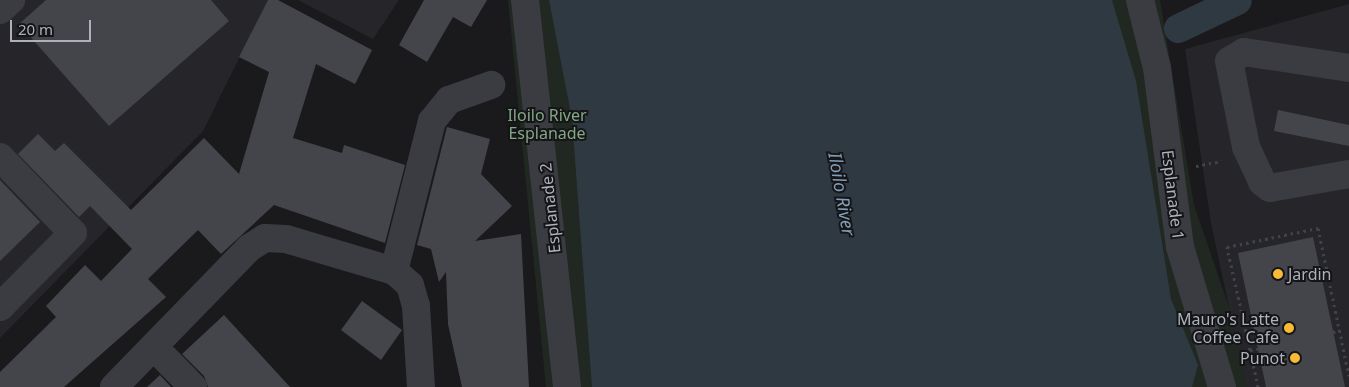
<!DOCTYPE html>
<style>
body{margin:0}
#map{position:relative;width:1349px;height:387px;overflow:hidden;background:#1a1a1d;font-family:"Noto Sans",sans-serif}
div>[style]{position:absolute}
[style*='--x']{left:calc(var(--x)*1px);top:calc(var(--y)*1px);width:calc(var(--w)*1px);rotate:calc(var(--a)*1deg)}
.built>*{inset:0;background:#26262a}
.green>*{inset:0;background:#202821}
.water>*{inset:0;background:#2f3942}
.canal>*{height:29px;margin:-14.5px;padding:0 14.5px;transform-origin:14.5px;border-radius:14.5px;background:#2f3942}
.building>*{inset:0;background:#44454a}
.path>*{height:3px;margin-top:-1.5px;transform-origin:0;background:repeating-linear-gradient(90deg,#414349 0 2.5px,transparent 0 6.5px)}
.minor>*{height:28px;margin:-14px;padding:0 14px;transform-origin:14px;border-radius:14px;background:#3b3c42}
.dots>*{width:14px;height:14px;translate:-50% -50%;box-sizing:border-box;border:2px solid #151518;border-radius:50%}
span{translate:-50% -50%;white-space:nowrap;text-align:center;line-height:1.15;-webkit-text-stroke:4px #151518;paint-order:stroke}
.park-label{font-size:16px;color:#83a886}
.street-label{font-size:16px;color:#acb1bc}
.poi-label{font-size:16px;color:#acb1bc}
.left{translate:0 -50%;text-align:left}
.right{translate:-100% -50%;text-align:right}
.water-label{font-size:18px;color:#839eb8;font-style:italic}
.scale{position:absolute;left:10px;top:20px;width:81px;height:22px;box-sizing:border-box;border:2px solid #acb1bc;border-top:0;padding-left:6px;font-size:15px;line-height:18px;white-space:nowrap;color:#acb1bc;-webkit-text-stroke:4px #151518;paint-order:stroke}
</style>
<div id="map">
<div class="built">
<div style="clip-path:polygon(0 0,268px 0,203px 131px,0 338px)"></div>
<div style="clip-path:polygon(298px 0,399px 0,373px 39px)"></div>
<div style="clip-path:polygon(1349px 4px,1349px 387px,1246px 387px,1211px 223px,1185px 49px)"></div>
</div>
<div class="green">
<div style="clip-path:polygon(508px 0,581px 0,613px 387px,546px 387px)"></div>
<div style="clip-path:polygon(1077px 0,1160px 0,1194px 205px,1229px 307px,1247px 387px,1156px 387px)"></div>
</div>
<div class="water">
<div style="clip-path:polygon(549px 0,1112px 0,1136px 81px,1171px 299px,1198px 365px,1192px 387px,592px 387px,572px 119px)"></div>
</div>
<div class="canal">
<div style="--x:1178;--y:28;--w:65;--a:-25.4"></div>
</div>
<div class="building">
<div style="clip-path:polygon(46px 0,211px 0,229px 21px,109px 126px,19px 24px)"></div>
<div style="clip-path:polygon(268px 0,278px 0,372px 50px,355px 84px,316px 64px,293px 138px,342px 153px,344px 145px,405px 165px,385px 243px,274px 205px,221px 254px,198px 230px,148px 279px,166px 297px,64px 387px,0 387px,0 372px,56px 317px,46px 306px,85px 265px,101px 281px,132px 249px,90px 206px,79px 217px,18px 154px,38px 134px,55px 151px,64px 143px,131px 210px,204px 138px,239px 174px,269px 72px,239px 57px)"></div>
<div style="clip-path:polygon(424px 0,487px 0,471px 27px,453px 17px,427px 62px,399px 45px)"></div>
<div style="clip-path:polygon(1278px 110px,1349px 125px,1349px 146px,1274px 131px)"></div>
<div style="clip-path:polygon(447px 127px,490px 139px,481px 174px,512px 206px,475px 241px,521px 234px,529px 387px,462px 387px,448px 324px,446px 272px,439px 282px,431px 249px,417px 245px)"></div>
<div style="clip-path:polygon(0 180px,40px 222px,0 261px)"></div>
<div style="clip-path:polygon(1313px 237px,1345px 387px,1266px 387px,1238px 253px)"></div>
<div style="clip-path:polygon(362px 301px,402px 330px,381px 360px,341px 330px)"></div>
<div style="clip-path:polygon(224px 315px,290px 387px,208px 387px,204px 376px,182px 354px)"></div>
<div style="clip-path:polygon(160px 375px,171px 387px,147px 387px)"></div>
</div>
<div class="path">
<div style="--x:1196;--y:166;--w:26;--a:-11"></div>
<div style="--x:1333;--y:332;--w:7;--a:-16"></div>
<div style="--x:1250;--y:350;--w:106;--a:-102.6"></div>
<div style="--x:1227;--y:247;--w:93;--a:-11.8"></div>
<div style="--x:1318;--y:228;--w:151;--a:78.2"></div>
<div style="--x:1258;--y:387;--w:38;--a:-102"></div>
<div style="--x:1250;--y:350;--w:8;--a:-7"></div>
</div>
<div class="minor">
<div style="--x:525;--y:0;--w:389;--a:83.8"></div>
<div style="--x:1140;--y:0;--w:70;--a:76"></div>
<div style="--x:1157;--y:68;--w:180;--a:82.7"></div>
<div style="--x:1180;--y:247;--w:146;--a:73.3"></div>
<div style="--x:0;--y:10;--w:15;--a:-42"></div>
<div style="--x:1349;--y:68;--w:106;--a:-171.3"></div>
<div style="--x:1244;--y:52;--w:17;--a:149"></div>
<div style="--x:1229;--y:61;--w:88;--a:78.8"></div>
<div style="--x:1246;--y:147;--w:38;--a:65"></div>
<div style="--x:1262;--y:182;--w:10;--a:37"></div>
<div style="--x:1270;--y:188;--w:80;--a:-10"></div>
<div style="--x:0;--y:157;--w:105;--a:46.2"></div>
<div style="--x:73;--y:233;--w:104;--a:134.6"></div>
<div style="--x:394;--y:271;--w:155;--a:-75.8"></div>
<div style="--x:432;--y:121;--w:27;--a:-51"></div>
<div style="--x:449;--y:100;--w:45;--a:-19.7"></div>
<div style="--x:154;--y:347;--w:56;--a:45.7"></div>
<div style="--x:114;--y:387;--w:194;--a:-45.8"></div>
<div style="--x:249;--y:248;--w:19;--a:-32"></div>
<div style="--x:265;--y:238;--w:21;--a:3"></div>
<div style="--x:286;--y:239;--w:113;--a:16.5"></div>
<div style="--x:394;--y:271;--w:21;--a:41"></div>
<div style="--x:410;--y:285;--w:22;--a:74"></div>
<div style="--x:416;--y:306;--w:81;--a:86.5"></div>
</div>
<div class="dots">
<div style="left:1278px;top:274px;background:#f9ba36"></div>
<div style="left:1289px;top:328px;background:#f9ba36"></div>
<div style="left:1295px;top:358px;background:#f9ba36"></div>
</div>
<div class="park-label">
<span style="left:547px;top:124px">Iloilo River<br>Esplanade</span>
</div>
<div class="street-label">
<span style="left:1173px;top:195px;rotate:83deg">Esplanade 1</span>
<span style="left:550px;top:208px;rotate:-96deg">Esplanade 2</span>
</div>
<div class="poi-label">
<span class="left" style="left:1288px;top:274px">Jardin</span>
<span class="right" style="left:1279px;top:328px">Mauro's Latte<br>Coffee Cafe</span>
<span class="right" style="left:1285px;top:358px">Punot</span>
</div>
<div class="water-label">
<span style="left:842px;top:194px;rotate:80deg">Iloilo River</span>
</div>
<div class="scale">20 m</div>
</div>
